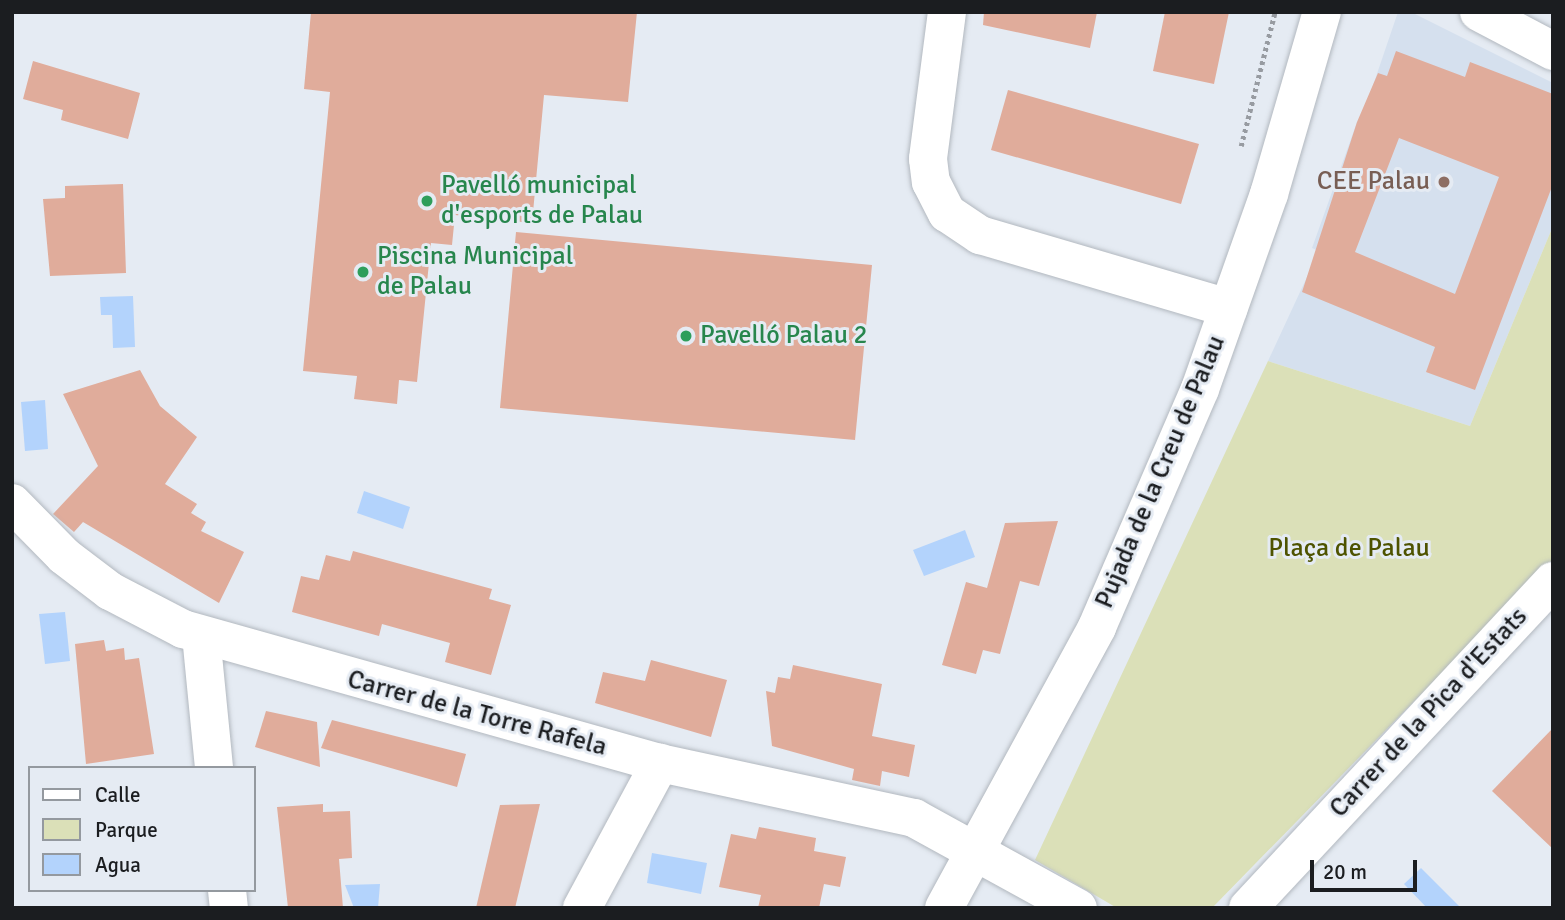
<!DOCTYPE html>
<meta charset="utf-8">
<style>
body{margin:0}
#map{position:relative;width:1565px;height:920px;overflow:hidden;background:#e5ebf3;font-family:Signika,sans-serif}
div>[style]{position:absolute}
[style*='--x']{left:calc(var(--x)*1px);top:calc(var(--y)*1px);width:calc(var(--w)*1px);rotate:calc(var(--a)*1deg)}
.built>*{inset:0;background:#d5e0ee}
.green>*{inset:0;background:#dbe0b8}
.water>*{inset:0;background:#b3d3fc}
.building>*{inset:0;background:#e0ac9b}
.path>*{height:4.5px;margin-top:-2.25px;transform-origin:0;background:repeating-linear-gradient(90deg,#979ba1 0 3.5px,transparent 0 7px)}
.roads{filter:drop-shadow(0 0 2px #b2b8bf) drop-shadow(0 0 2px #b2b8bf)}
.minor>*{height:38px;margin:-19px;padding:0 19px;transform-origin:19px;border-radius:19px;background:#fff}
.tertiary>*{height:38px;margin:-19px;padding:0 19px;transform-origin:19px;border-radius:19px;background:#fff}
.dots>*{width:19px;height:19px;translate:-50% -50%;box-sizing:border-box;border:4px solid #e5ebf3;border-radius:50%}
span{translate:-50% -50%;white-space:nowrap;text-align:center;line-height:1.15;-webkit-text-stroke:6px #e5ebf3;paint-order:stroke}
.education-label{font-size:26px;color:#785e54}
.right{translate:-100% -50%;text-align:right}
.leisure-label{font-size:26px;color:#27864d}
.left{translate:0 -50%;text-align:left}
.street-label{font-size:26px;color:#1b1d20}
.park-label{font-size:26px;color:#4e5300}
.frame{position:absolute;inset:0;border:14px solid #1b1d20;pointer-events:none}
.legend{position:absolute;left:28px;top:766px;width:228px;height:126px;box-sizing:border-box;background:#e5ebf3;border:2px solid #94999f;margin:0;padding:9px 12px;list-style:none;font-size:21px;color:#1b1d20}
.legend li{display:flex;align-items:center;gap:14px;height:35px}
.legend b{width:35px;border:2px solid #94999f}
.scale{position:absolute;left:1310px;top:860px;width:107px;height:32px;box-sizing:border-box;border:4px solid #1b1d20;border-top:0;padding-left:9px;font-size:21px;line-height:24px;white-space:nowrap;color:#1b1d20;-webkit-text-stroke:5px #e5ebf3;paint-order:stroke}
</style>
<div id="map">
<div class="built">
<div style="clip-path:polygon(1398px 12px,1411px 12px,1553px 83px,1553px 226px,1470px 426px,1268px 361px,1319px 251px,1312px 248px,1357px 122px,1367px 126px,1366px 106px)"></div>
</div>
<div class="green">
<div style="clip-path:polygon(1553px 226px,1553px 559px,1212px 908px,1117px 908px,1035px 860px,1268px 361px,1470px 426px)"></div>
</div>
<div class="water">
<div style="clip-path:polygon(133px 296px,135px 347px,113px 348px,112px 315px,101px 315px,100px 297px)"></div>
<div style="clip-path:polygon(45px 400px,48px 449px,25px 451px,21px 402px)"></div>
<div style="clip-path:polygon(364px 491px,410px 507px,403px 529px,357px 513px)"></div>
<div style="clip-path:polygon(965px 530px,975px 557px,924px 576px,913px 550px)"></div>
<div style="clip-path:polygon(65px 612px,70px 661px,45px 664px,39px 614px)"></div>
<div style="clip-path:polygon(652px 853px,707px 863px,701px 894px,647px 883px)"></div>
<div style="clip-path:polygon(1421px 868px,1461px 908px,1427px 908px,1404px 884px)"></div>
<div style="clip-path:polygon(380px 884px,378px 908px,354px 908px,345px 885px)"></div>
</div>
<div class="building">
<div style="clip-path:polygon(311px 12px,637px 12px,628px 102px,544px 95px,532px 223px,455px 215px,452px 245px,431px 243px,417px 382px,399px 380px,397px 404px,354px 399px,357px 376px,303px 371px,330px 92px,304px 89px)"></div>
<div style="clip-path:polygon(984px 12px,1097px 12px,1090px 48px,983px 25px)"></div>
<div style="clip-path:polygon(1165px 12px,1229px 12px,1214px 84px,1153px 71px)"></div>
<div style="clip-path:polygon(evenodd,1396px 51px,1465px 77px,1470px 62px,1553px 94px,1553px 184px,1475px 390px,1426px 372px,1435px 347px,1302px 292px,1357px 122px,1378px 73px,1387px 76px,1396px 51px,1399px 138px,1499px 177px,1455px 294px,1355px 252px,1399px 138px)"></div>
<div style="clip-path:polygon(33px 61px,140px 93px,128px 139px,61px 120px,63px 110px,23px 99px)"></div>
<div style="clip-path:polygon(1008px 90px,1199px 144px,1181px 204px,991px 150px)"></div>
<div style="clip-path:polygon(123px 184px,126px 273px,50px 276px,43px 199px,65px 198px,65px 186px)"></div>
<div style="clip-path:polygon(516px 232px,872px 265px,855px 440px,500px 408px)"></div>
<div style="clip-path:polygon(140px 370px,160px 406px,197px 437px,165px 484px,197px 504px,191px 513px,206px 522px,201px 531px,244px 552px,219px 603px,83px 522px,74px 532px,53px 514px,98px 466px,63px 394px)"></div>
<div style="clip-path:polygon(1058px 521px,1039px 586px,1020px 581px,1000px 654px,983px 650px,976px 674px,942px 665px,966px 582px,987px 588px,1005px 523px)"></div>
<div style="clip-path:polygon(353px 551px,492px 589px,489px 599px,511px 605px,491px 675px,445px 662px,450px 643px,382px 624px,379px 636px,292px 612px,301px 576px,319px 580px,326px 555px,350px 561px)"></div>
<div style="clip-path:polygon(104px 640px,106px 651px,124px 648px,125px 660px,139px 658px,154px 754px,86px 764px,75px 644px)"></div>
<div style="clip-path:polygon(651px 660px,727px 680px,711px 737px,595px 703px,603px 672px,645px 681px)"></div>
<div style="clip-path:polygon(793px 665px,882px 684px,872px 736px,915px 745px,909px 777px,882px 771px,880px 786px,852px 780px,854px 769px,772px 746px,766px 691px,775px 693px,778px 677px,790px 679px)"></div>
<div style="clip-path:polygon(266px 711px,317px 722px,320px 767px,255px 747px)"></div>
<div style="clip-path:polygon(332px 720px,466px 754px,457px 787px,321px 748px)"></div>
<div style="clip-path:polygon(1553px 728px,1553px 849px,1492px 791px)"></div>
<div style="clip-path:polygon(323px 804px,323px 812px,350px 811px,352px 858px,339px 859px,343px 908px,288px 908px,277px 807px)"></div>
<div style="clip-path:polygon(540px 804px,515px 908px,476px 908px,500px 805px)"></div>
<div style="clip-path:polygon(759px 827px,816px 838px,814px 851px,846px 857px,840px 887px,824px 884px,819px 908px,758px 908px,761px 895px,719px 887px,731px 834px,756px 839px)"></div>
</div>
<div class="path">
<div style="--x:1241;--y:146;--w:138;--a:-75.8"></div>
</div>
<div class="roads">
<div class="minor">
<div style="--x:947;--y:12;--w:148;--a:97.4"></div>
<div style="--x:928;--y:159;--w:23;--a:83"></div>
<div style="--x:931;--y:182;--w:35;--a:63"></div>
<div style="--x:947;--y:213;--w:40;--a:34"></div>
<div style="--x:980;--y:235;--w:259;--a:16.4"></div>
<div style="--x:1479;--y:12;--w:84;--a:27.8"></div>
<div style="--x:12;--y:503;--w:74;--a:45.5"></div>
<div style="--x:64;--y:556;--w:58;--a:37.3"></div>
<div style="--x:110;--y:591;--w:82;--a:27.5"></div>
<div style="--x:183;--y:629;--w:495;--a:15.7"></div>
<div style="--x:660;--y:763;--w:260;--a:12.2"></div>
<div style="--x:914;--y:818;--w:187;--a:28.8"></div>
<div style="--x:201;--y:635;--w:134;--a:84.4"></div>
<div style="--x:227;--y:890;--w:18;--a:84"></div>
<div style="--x:582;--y:908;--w:165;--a:-61.7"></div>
<div style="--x:1248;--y:908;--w:447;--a:-47"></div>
</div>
<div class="tertiary">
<div style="--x:944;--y:908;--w:320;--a:-61.4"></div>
<div style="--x:1097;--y:627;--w:259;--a:-66.6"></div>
<div style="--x:1200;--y:389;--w:207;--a:-70.5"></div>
<div style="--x:1269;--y:194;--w:190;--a:-73.8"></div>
</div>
</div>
<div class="dots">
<div style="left:1444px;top:182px;background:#8d6e63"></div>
<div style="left:427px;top:201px;background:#2e9e5b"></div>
<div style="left:363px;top:272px;background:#2e9e5b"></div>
<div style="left:686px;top:336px;background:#2e9e5b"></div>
</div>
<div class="education-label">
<span class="right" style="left:1430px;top:182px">CEE Palau</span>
</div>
<div class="leisure-label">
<span class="left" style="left:441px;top:201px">Pavelló municipal<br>d'esports de Palau</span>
<span class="left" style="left:377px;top:272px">Piscina Municipal<br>de Palau</span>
<span class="left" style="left:700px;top:336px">Pavelló Palau 2</span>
</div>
<div class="street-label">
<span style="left:1161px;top:472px;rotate:-67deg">Pujada de la Creu de Palau</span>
<span style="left:1429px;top:713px;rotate:-47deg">Carrer de la Pica d'Estats</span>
<span style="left:477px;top:714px;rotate:15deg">Carrer de la Torre Rafela</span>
</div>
<div class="park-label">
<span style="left:1349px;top:549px">Plaça de Palau</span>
</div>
<div class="frame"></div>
<ul class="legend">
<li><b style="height:9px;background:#fff"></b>Calle</li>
<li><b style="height:19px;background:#dbe0b8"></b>Parque</li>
<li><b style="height:19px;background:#b3d3fc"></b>Agua</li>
</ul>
<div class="scale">20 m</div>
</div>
